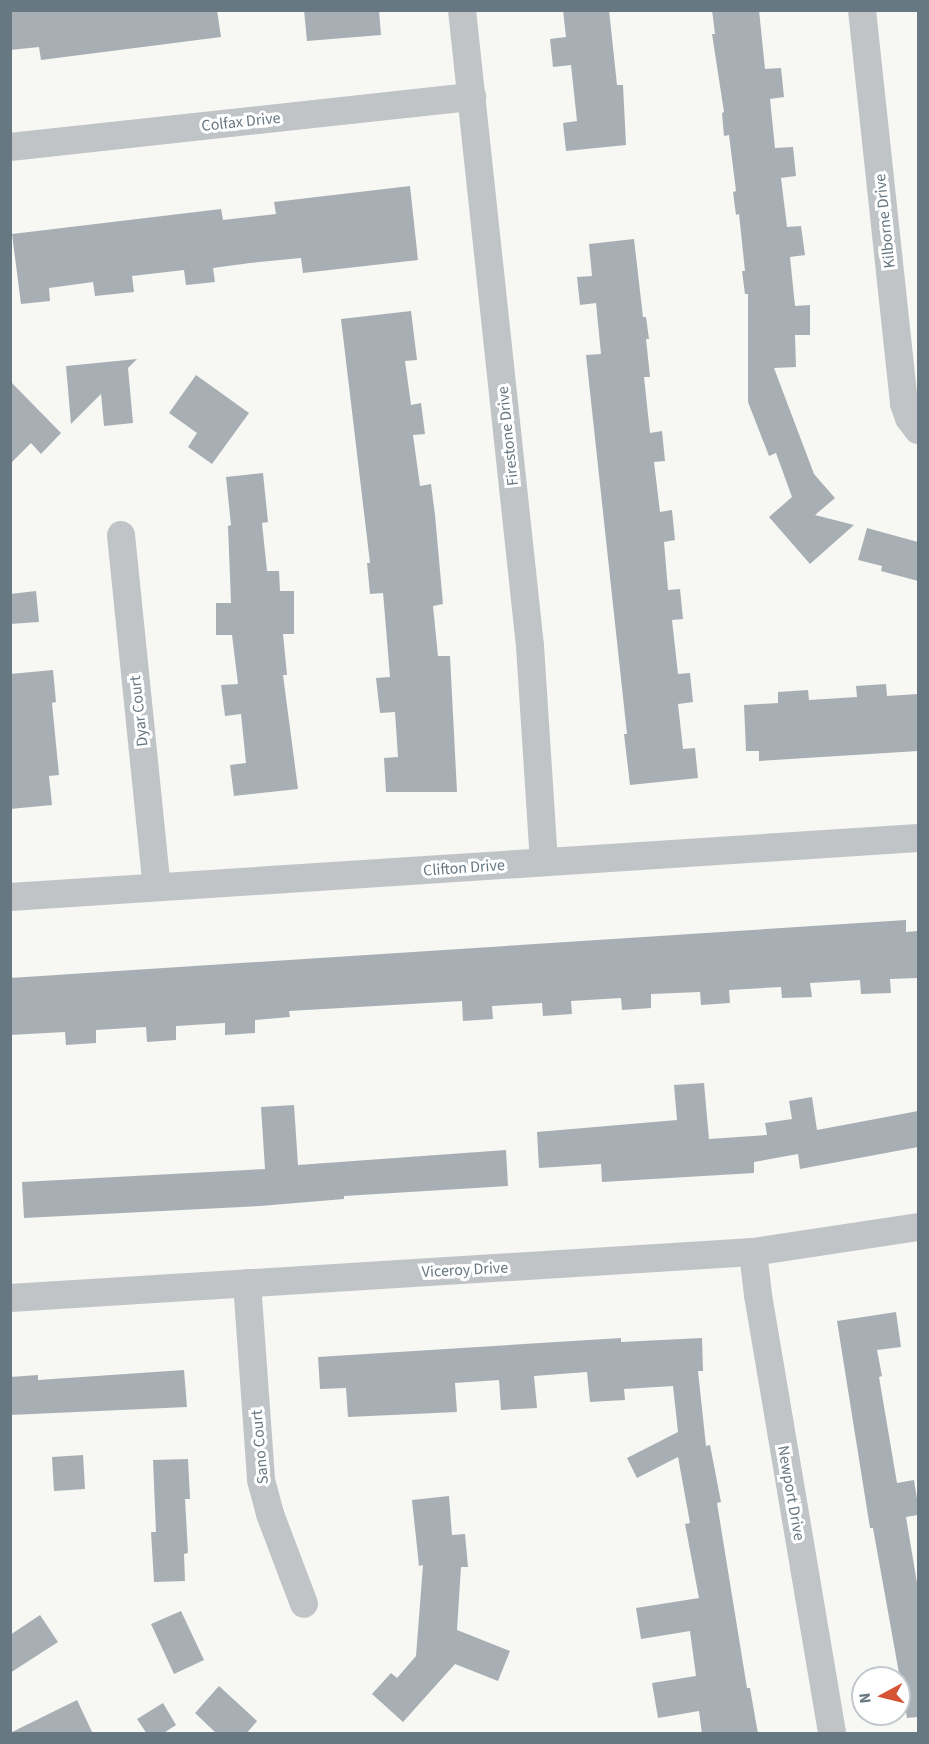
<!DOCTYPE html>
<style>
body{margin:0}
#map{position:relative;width:929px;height:1744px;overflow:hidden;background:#f7f7f4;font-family:"Source Sans 3",sans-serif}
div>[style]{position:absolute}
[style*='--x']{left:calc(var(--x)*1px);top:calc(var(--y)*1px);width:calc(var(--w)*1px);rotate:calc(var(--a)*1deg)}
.building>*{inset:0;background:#a8afb4}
.minor>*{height:28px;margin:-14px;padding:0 14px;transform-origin:14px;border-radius:14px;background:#c0c4c7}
span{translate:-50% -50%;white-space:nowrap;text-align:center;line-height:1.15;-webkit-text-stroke:6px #fff;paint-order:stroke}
.street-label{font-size:16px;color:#687883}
.frame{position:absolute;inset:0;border:12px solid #687883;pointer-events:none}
.north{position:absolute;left:851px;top:1666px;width:60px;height:60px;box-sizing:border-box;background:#fff;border:2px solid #c3c9cd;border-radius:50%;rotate:263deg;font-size:16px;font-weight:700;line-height:24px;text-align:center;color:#687883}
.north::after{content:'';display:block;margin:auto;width:21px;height:27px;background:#d55436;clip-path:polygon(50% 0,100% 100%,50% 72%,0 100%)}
</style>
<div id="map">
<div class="building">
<div style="clip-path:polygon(10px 10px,217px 10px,221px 37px,41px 60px,39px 47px,10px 50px)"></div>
<div style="clip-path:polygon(304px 10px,379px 10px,381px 35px,307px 41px)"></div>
<div style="clip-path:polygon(563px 10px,609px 10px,617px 85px,623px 85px,626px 145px,566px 151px,563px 123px,577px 121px,571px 65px,553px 67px,550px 39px,566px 37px)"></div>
<div style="clip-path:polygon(712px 10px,759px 10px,765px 69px,781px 68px,784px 97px,770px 99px,775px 148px,793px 147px,796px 176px,781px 178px,787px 227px,801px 226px,805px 255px,790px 257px,795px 306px,810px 305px,810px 335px,795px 335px,796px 367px,774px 368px,814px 474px,835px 498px,815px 515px,854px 525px,810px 564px,769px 517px,792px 497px,776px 453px,769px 456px,748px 402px,748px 294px,745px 294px,742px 271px,745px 271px,739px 214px,736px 215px,733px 192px,736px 191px,729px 135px,724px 136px,722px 113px,724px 112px,712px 34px,715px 34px)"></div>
<div style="clip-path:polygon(410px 186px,418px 260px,303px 273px,301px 258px,250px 263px,213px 268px,215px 282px,186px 285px,184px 270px,132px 276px,134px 292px,95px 296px,93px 282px,49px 288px,50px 301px,21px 304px,12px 234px,221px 209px,223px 220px,276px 214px,274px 202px)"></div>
<div style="clip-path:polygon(634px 239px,643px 317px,646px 317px,649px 339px,646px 339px,650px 377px,644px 377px,650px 433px,662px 431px,665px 461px,654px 462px,660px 512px,672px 510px,675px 540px,664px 542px,668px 590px,680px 589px,683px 619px,672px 620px,678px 674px,690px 673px,693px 702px,678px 704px,683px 749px,695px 748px,698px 778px,630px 785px,624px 734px,627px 734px,586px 355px,601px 354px,596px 303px,580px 305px,577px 277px,592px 276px,589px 244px)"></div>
<div style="clip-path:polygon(411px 311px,417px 360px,405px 361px,411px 405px,421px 403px,425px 434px,413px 435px,420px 486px,431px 484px,435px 515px,443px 604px,433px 606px,438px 656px,450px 656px,457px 792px,386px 792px,384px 758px,398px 757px,395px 712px,380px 713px,376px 678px,390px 677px,386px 628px,383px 593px,370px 594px,367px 563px,370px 563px,341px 319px)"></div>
<div style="clip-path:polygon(137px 359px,128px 368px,133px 423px,104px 426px,101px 394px,71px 424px,66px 366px)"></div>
<div style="clip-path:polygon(196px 375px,249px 413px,212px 464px,188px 447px,197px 433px,169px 413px)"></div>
<div style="clip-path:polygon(10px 381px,61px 433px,41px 454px,31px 443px,10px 464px)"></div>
<div style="clip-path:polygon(263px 473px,268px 522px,262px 523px,267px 571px,279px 571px,280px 591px,294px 591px,294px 634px,283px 634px,287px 675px,283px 675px,298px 789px,234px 796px,230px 765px,246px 763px,241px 714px,225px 716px,221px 685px,238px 684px,232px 635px,216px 635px,216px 603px,231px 603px,228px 526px,231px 525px,226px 477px)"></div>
<div style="clip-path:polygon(867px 528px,918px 542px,918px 581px,881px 571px,882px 566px,858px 560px)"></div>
<div style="clip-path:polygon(36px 591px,39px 622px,10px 624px,10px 594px)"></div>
<div style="clip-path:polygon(53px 670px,56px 702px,52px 703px,59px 775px,49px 776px,52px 805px,10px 809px,10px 674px)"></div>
<div style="clip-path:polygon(886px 684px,887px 696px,918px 694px,918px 751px,759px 761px,759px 751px,746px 751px,744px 705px,778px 703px,778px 692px,808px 690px,809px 700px,857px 697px,856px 686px)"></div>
<div style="clip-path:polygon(906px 920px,906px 932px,918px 931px,918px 978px,890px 979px,891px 993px,861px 994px,860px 980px,810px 983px,812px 997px,782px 998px,781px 987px,729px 990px,730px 1003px,701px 1005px,700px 992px,651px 994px,651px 1008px,622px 1010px,621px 998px,571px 1001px,572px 1014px,543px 1016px,542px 1003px,492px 1006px,493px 1019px,463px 1021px,462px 1001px,289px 1011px,290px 1017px,255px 1020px,255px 1033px,225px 1035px,225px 1023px,176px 1026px,176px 1040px,147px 1042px,146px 1027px,96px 1030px,96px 1043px,66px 1045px,65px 1032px,10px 1035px,10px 978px)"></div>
<div style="clip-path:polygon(704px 1083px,709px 1139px,767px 1135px,765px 1123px,792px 1119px,789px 1101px,812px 1097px,817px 1130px,918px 1111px,918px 1147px,800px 1169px,798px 1154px,754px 1162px,754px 1173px,602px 1182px,601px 1164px,539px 1168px,537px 1132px,677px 1120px,674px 1085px)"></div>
<div style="clip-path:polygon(294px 1105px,298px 1165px,506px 1150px,508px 1186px,344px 1196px,344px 1199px,260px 1206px,24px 1218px,22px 1182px,265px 1169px,261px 1107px)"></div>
<div style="clip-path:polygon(896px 1312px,901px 1347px,877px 1350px,882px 1376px,879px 1377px,897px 1483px,914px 1480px,918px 1505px,918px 1515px,906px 1517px,918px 1589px,918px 1717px,907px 1718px,873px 1528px,870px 1528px,837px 1321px)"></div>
<div style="clip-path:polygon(621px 1338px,621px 1342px,702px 1338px,703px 1371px,698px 1371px,706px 1446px,710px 1445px,721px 1502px,717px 1503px,747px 1688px,750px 1688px,758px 1734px,702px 1734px,699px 1711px,658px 1718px,652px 1683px,696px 1676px,690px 1631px,641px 1639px,636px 1608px,699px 1598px,685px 1524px,690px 1523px,678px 1457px,637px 1478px,627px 1458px,678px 1432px,673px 1386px,624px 1389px,625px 1400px,590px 1402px,587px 1372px,534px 1376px,537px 1408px,501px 1410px,499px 1380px,455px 1383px,457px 1412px,348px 1417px,346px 1388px,320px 1389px,318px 1357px)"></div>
<div style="clip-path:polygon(184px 1370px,187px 1407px,10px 1415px,10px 1377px,38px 1375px,38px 1380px)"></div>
<div style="clip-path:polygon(83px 1455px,85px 1489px,54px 1491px,52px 1457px)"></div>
<div style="clip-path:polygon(188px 1459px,190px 1499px,185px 1499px,188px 1553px,184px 1554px,185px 1581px,154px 1582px,151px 1532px,156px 1532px,153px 1460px)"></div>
<div style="clip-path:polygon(449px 1496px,452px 1535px,465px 1534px,468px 1567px,461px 1567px,457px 1630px,510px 1651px,498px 1681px,455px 1664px,403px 1722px,372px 1694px,391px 1673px,397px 1678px,416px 1656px,423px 1565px,419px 1566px,412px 1500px)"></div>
<div style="clip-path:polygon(181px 1611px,204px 1660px,174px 1674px,151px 1624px)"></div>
<div style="clip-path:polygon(40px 1615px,58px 1642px,10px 1673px,10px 1635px)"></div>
<div style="clip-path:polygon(219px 1686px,257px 1721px,246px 1734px,217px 1734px,195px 1713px)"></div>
<div style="clip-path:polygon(77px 1700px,93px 1734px,10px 1734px,10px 1733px)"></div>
<div style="clip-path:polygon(163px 1703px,176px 1725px,162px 1734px,147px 1734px,137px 1719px)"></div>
</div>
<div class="minor">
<div style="--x:462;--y:10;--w:640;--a:83.9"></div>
<div style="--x:530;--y:646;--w:216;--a:86.3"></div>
<div style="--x:862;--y:10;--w:396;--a:83.9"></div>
<div style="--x:904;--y:404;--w:15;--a:70"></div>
<div style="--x:909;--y:418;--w:15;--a:53"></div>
<div style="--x:10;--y:147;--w:465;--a:-6.2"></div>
<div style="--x:121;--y:535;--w:354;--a:84.2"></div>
<div style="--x:10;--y:897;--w:910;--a:-3.72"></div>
<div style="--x:753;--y:1252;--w:43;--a:83.4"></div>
<div style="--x:758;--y:1295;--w:445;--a:80.4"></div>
<div style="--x:247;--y:1283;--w:197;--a:85.9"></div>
<div style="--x:261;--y:1480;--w:35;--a:75"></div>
<div style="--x:270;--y:1514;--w:96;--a:69.3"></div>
<div style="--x:10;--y:1298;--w:744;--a:-3.54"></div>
<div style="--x:753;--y:1252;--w:167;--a:-8.6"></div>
</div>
<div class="street-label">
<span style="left:241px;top:122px;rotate:-6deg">Colfax Drive</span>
<span style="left:885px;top:221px;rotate:-96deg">Kilborne Drive</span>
<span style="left:508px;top:436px;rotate:-96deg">Firestone Drive</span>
<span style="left:139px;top:711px;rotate:-96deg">Dyar Court</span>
<span style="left:464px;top:868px;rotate:-4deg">Clifton Drive</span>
<span style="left:465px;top:1270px;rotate:-3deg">Viceroy Drive</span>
<span style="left:260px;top:1447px;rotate:-95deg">Sano Court</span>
<span style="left:791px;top:1493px;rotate:80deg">Newport Drive</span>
</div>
<div class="frame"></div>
<div class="north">N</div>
</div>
